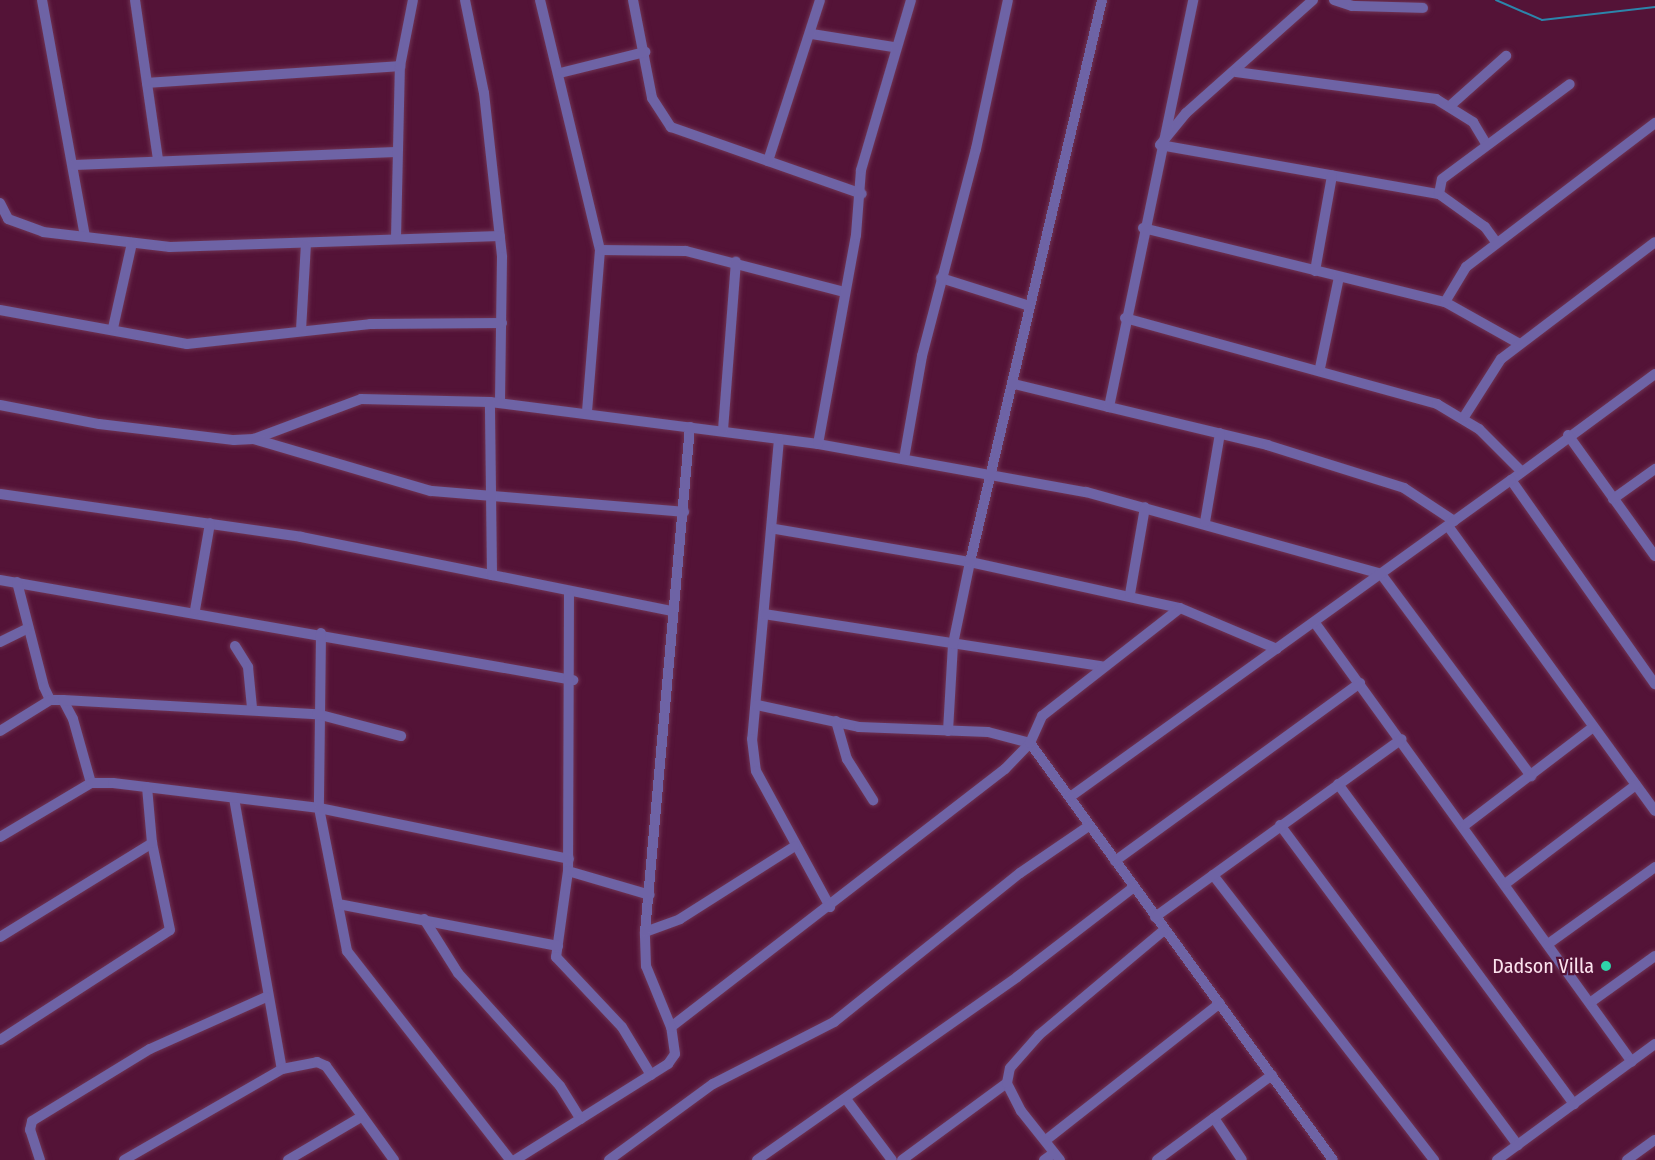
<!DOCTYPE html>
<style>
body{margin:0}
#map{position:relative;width:1655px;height:1160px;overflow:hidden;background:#541337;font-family:"Fira Sans Condensed",sans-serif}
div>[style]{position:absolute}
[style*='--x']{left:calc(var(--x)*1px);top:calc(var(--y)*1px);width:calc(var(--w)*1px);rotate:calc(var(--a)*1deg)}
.stream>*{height:2px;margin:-1px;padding:0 1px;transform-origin:1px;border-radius:1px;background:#2c85ab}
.roads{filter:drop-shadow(0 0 2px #6f3454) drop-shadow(0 0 2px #6f3454)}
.minor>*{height:10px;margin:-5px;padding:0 5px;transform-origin:5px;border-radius:5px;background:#6e63a5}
.dots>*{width:16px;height:16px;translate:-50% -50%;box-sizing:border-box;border:3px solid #541337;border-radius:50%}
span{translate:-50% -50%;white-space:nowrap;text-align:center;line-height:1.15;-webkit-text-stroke:4.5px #541337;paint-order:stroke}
.poi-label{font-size:20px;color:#fce3ee}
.right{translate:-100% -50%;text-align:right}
</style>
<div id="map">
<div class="stream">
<div style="--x:1496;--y:0;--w:50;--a:23.5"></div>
<div style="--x:1542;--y:20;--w:114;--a:-6.6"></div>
</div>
<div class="roads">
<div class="minor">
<div style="--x:42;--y:0;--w:240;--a:79.7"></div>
<div style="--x:135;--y:0;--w:162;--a:81.8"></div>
<div style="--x:465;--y:0;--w:95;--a:78.5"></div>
<div style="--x:484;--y:93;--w:165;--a:83.7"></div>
<div style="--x:502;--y:257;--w:146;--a:90.8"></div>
<div style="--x:540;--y:0;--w:257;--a:76.5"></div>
<div style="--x:600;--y:250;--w:163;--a:94.6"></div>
<div style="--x:633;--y:0;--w:100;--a:79"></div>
<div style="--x:652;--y:98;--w:35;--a:57"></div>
<div style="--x:671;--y:127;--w:202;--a:19.3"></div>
<div style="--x:1313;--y:0;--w:170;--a:138.3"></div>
<div style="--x:1186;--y:113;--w:41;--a:129.1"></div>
<div style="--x:1160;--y:145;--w:283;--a:10"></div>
<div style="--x:1334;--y:0;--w:19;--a:18"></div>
<div style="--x:1352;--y:6;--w:71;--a:1.6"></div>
<div style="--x:812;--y:34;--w:82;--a:9.1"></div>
<div style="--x:1236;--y:72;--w:202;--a:7.7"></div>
<div style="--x:1436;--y:99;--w:44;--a:31.9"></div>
<div style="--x:1473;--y:122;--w:23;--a:59"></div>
<div style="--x:560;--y:73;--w:88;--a:-13.9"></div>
<div style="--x:147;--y:83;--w:254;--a:-3.8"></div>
<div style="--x:1451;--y:105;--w:74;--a:-41.7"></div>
<div style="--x:768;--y:161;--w:169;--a:-72.1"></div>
<div style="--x:73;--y:165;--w:324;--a:-2.3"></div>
<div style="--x:0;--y:203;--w:18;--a:63"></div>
<div style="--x:8;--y:219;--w:37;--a:20"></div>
<div style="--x:43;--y:232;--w:128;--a:6.7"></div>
<div style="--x:170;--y:247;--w:330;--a:-1.9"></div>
<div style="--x:1143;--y:228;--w:311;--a:13.8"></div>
<div style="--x:1445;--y:302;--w:84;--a:29.3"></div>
<div style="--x:396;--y:238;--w:172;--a:-88.7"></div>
<div style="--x:400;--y:66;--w:67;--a:-78.9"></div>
<div style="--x:1496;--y:242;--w:19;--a:-126"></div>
<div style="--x:1485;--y:227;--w:57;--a:-144.3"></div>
<div style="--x:1439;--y:194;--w:15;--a:-79"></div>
<div style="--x:1442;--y:179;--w:159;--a:-36.6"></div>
<div style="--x:600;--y:250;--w:86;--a:0.7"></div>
<div style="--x:686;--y:251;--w:163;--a:14.5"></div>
<div style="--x:1315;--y:271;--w:97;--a:-79.9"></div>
<div style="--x:941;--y:278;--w:93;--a:17.5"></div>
<div style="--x:1445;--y:302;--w:41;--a:-59"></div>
<div style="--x:1466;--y:267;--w:238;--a:-37.3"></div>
<div style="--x:0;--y:310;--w:190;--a:10.3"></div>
<div style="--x:187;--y:344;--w:184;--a:-6.2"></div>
<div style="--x:370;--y:324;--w:132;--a:-0.4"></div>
<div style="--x:1125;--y:318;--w:324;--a:15.4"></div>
<div style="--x:1437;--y:404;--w:49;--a:30.8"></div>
<div style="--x:1479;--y:429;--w:59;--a:45"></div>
<div style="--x:113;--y:328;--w:87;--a:-77.4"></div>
<div style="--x:301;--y:330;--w:86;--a:-86.7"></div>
<div style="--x:1320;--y:368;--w:93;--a:-78.2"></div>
<div style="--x:1655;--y:374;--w:179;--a:143.6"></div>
<div style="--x:1511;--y:480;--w:250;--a:54.8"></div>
<div style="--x:1014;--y:384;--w:98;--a:13.6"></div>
<div style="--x:1109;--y:407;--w:416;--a:-78.3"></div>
<div style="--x:0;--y:405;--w:101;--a:10.9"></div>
<div style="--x:99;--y:424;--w:136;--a:6.8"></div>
<div style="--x:234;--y:440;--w:20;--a:-3"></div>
<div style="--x:254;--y:439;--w:114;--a:-20.5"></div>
<div style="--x:361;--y:399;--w:129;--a:1.3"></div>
<div style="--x:490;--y:402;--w:331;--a:7.3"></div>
<div style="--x:818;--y:444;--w:272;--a:10.2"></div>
<div style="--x:1086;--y:492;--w:306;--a:15.5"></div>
<div style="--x:1381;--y:574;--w:252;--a:53.4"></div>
<div style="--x:1109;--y:407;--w:163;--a:13.5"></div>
<div style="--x:1267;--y:445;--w:144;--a:17.4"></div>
<div style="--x:1404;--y:488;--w:60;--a:33.4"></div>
<div style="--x:1464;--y:417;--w:69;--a:-57.5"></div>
<div style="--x:1501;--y:359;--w:193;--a:-37.2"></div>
<div style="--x:723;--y:430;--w:169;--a:-85.6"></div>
<div style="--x:1568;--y:435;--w:149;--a:54.3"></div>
<div style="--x:254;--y:439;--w:184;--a:16.4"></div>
<div style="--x:431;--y:491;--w:254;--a:4.7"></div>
<div style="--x:779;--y:439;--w:301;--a:95.1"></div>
<div style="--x:752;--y:739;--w:32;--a:83"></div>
<div style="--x:756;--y:771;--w:155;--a:61.4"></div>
<div style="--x:818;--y:444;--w:212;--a:-79.7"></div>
<div style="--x:856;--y:235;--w:65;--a:-85.6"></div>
<div style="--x:861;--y:170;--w:177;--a:-73.6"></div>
<div style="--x:904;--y:459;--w:105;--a:-80.1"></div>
<div style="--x:922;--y:356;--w:214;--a:-75.4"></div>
<div style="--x:976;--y:149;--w:152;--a:-77.9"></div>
<div style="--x:0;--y:494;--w:304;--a:8.1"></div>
<div style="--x:301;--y:537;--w:195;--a:11.3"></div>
<div style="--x:492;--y:575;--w:173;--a:-90.7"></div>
<div style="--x:1613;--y:499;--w:52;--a:-35.5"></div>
<div style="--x:1205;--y:522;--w:90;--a:-80.4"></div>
<div style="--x:1448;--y:526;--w:352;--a:54"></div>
<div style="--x:775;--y:529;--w:198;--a:9.6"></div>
<div style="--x:970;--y:562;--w:215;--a:12.4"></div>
<div style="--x:492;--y:575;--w:184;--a:11.3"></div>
<div style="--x:0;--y:580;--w:582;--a:9.9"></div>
<div style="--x:17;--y:582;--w:108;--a:75.6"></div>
<div style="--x:44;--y:687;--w:14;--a:65"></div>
<div style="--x:50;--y:700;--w:13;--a:0"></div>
<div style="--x:63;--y:700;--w:21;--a:62"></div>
<div style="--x:73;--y:719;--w:66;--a:74.3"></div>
<div style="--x:569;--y:593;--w:278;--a:90.2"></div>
<div style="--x:568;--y:871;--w:87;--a:97.9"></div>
<div style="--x:556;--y:957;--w:96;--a:46.7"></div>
<div style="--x:622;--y:1027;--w:56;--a:58.9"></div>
<div style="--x:1130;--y:594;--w:88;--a:-80.2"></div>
<div style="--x:195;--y:610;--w:88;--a:-80.2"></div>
<div style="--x:764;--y:614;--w:341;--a:8.8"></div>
<div style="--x:1315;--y:623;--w:541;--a:54.17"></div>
<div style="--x:321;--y:633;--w:175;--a:90.7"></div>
<div style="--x:319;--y:808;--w:146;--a:78.9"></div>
<div style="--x:347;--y:951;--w:265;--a:52"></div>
<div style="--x:0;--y:642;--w:30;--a:-26"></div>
<div style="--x:235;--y:646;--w:25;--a:58"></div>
<div style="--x:248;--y:667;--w:41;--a:84.4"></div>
<div style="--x:63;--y:700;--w:254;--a:3.2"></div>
<div style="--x:317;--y:714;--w:87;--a:14.7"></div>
<div style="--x:757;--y:705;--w:104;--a:12.2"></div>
<div style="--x:859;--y:727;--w:129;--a:2.2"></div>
<div style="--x:988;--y:732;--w:43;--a:14.7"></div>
<div style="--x:1030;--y:743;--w:515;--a:54"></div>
<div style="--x:836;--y:721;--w:40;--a:74"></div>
<div style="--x:847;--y:759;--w:49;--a:57.6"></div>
<div style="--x:0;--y:731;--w:59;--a:-31.8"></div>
<div style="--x:948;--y:731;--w:87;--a:-86.7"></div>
<div style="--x:953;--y:644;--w:84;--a:-78.3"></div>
<div style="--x:970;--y:562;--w:577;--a:-76.78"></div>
<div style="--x:1338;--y:784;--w:398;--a:53.6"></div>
<div style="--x:1070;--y:797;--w:543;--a:-35.71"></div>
<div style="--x:234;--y:798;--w:275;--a:80"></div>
<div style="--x:1280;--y:825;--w:399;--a:53.4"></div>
<div style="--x:1465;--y:825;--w:161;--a:-37.4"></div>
<div style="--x:0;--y:837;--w:106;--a:-30.7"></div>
<div style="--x:91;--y:783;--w:22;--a:0"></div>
<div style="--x:113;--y:783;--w:208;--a:6.9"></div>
<div style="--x:319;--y:808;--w:255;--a:11.5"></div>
<div style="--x:1115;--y:861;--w:303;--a:-36"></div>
<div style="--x:568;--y:871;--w:85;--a:16.3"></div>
<div style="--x:1213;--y:875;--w:361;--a:52.2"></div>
<div style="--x:1505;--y:884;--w:164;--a:-37.1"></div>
<div style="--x:338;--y:904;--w:224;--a:10.8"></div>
<div style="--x:1155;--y:917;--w:304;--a:-35.8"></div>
<div style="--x:424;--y:919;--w:64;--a:57.8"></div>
<div style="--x:458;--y:973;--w:152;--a:47.9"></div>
<div style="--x:560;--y:1086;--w:39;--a:58"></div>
<div style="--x:645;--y:932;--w:37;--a:-20"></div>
<div style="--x:680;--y:919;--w:136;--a:-32.4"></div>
<div style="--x:0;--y:937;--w:179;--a:-31.7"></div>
<div style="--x:1548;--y:944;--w:132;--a:-35.7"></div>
<div style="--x:1591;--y:1002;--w:79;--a:-35.7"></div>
<div style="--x:671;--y:1027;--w:422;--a:-37.7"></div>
<div style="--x:1005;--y:769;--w:36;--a:-46"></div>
<div style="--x:1030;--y:743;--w:30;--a:-66"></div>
<div style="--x:1042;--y:716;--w:175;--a:-38"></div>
<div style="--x:1180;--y:608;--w:105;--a:22.9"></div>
<div style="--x:0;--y:1040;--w:202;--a:-32.9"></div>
<div style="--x:170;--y:930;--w:89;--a:-101.7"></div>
<div style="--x:152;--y:843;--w:56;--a:-95.1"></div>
<div style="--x:846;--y:1099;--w:76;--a:53"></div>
<div style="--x:1214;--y:1118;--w:50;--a:56.3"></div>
<div style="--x:1046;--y:1140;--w:221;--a:-38.2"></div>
<div style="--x:40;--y:1160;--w:32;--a:-108"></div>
<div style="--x:30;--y:1130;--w:9;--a:-77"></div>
<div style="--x:32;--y:1121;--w:138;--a:-31.4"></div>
<div style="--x:150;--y:1049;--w:127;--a:-24.1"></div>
<div style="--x:124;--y:1160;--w:182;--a:-29.9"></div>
<div style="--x:282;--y:1069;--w:36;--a:-11"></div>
<div style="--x:317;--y:1062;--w:10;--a:24"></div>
<div style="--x:326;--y:1066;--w:116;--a:54.1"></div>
<div style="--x:288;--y:1160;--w:85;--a:-30.5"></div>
<div style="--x:515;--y:1160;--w:181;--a:-32.1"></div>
<div style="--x:668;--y:1064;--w:12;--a:-55"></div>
<div style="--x:675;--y:1054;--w:27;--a:-98"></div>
<div style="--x:671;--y:1027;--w:66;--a:-112.3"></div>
<div style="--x:646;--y:966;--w:34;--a:-92"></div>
<div style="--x:645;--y:932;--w:507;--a:-84.91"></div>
<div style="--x:609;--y:1160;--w:129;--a:-36.2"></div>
<div style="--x:713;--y:1084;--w:136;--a:-27.1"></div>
<div style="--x:834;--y:1022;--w:238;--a:-38.7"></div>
<div style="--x:1020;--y:873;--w:83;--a:-34.3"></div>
<div style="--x:757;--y:1160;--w:318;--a:-35.1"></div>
<div style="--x:1017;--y:977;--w:148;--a:-37.6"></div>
<div style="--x:902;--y:1160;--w:130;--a:-36.3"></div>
<div style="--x:1044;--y:1160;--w:12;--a:-35"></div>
<div style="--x:1060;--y:1160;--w:63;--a:-128.5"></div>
<div style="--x:1021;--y:1111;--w:31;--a:-117"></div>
<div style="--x:1007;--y:1083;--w:15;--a:-79"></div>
<div style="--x:1010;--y:1068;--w:44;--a:-48.7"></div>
<div style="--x:1039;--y:1035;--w:162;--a:-40"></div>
<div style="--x:1157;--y:1160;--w:143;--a:-36.5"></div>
<div style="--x:1497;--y:1160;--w:196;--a:-36.3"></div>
<div style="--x:1627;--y:1160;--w:34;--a:-36"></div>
</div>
</div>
<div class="dots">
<div style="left:1606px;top:966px;background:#2fd4aa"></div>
</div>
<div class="poi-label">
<span class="right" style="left:1594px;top:966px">Dadson Villa</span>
</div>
</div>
